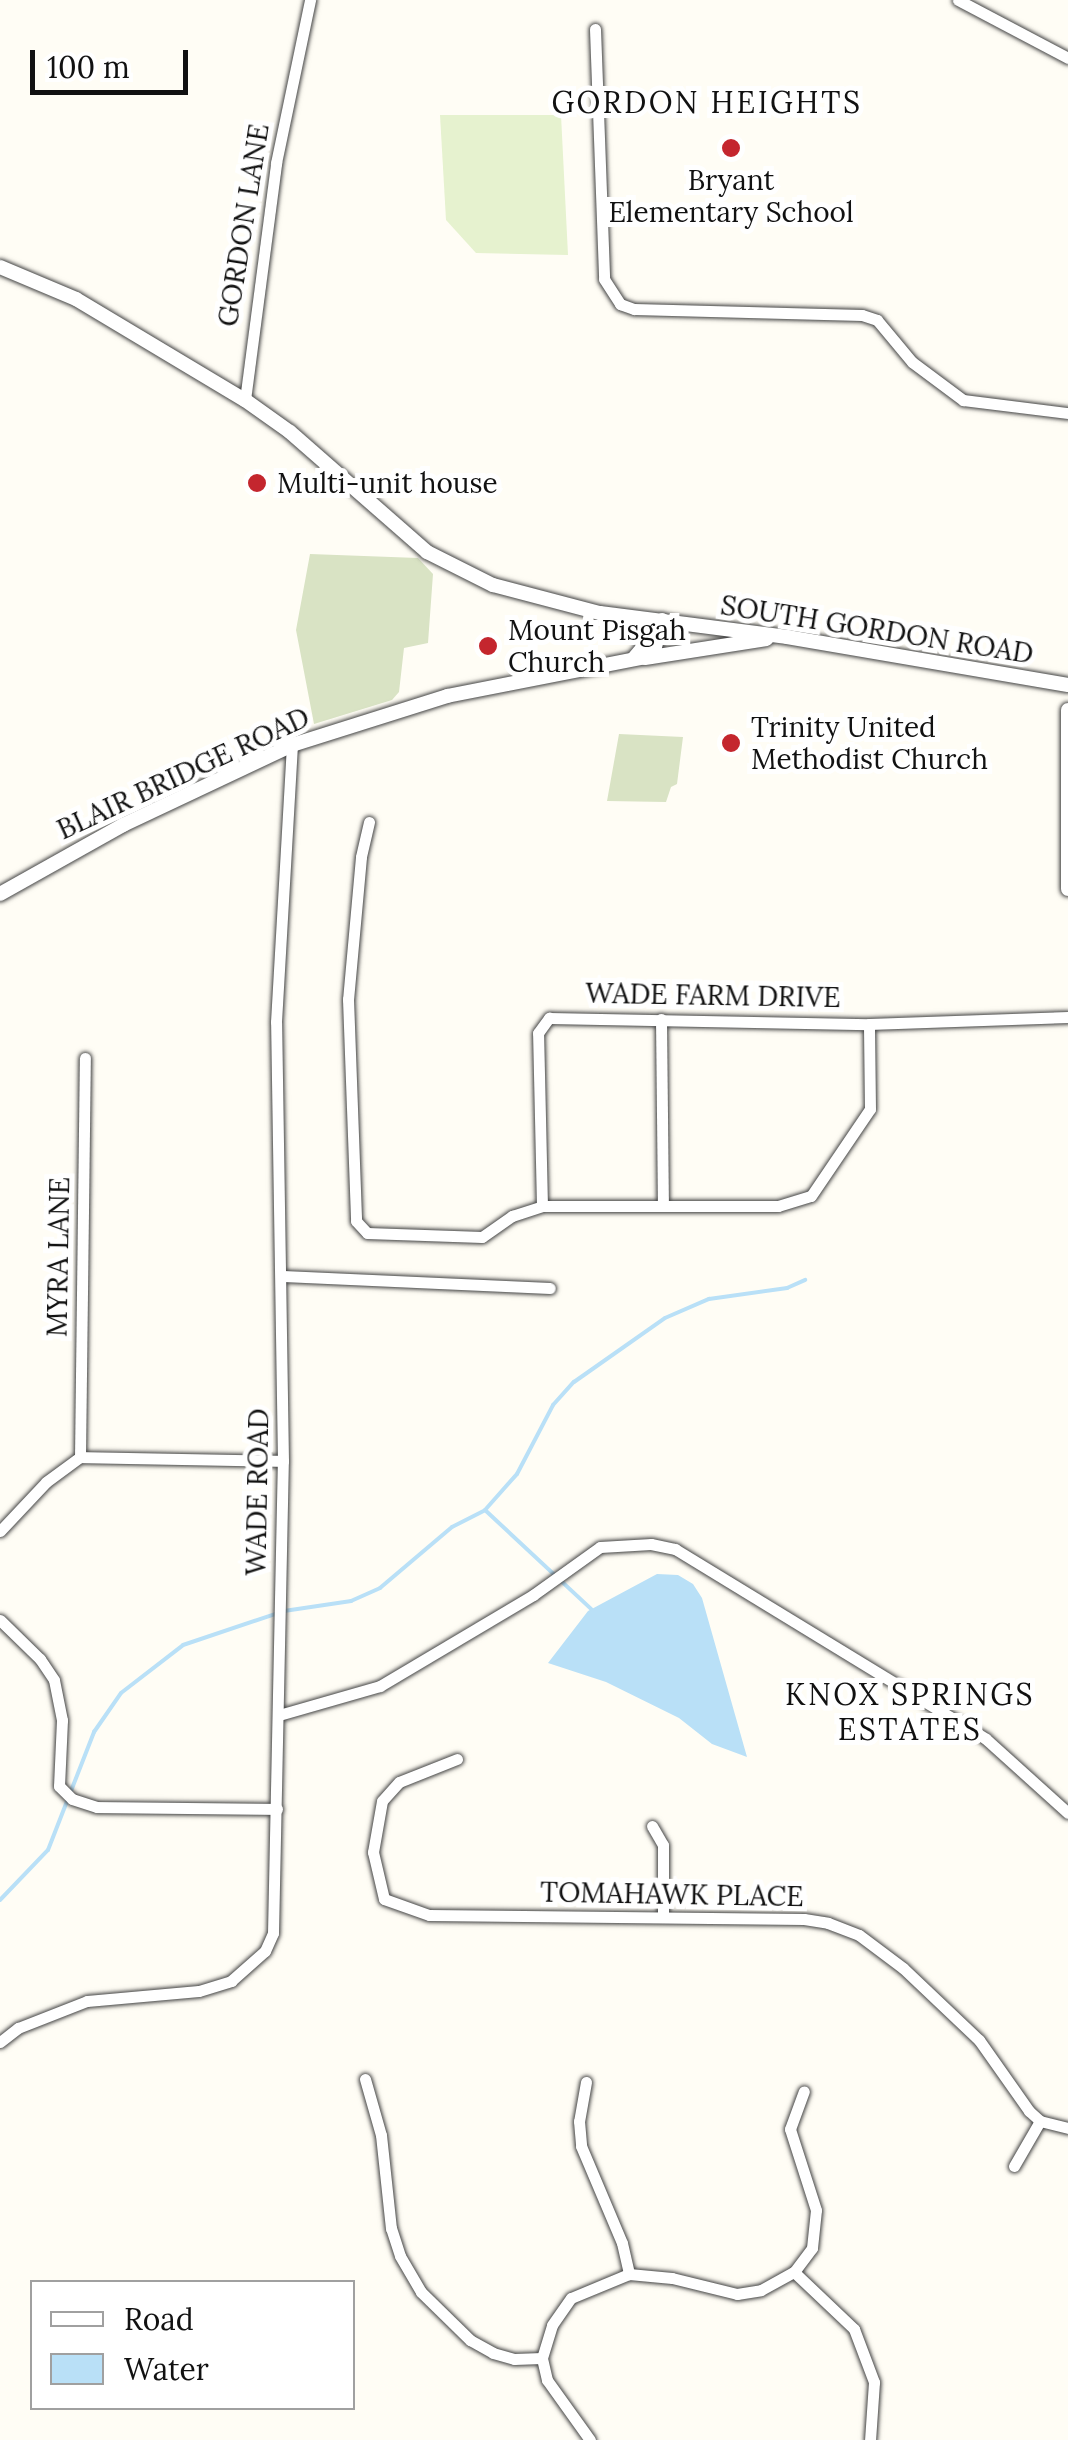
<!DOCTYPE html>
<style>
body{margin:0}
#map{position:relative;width:1068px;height:2440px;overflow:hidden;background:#fffdf5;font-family:Lora,serif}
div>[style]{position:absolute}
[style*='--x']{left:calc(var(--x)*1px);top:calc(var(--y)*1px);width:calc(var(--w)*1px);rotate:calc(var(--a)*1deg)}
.cemetery>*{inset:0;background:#d9e3c4}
.pitch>*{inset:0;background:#e6f2cf}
.water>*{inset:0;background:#b9e0f7}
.stream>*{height:4px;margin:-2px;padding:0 2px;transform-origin:2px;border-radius:2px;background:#b9e0f7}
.roads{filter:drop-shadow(0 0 2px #444) drop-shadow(0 0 2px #444)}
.minor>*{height:11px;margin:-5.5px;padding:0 5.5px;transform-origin:5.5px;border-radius:5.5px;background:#fff}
.tertiary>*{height:14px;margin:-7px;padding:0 7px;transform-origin:7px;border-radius:7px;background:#fff}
.dots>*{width:28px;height:28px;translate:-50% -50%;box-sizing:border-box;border:5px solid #fff;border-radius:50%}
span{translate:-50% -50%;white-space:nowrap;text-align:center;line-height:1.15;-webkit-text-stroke:10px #fff;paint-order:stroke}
.poi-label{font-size:28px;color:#111}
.left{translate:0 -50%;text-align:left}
.street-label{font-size:28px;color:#111}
.neighbourhood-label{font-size:30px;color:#111;letter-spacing:2.5px}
.legend{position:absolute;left:30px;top:2280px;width:325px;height:130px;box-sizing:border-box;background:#fff;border:2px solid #a0a0a0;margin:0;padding:12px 18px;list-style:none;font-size:30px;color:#111}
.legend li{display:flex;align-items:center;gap:20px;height:50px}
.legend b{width:50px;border:2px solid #a0a0a0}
.scale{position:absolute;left:30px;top:50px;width:158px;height:45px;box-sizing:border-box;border:5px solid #111;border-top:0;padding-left:12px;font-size:30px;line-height:35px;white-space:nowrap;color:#111;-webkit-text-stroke:8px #fff;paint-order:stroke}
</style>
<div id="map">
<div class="cemetery">
<div style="clip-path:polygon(310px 554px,418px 558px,433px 574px,428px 643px,404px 648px,399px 692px,392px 700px,314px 724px,296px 630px)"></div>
<div style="clip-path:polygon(619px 734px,683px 737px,677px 784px,671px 787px,666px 802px,607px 801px)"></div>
</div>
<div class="pitch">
<div style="clip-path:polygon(440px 115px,561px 115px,568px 255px,476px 253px,446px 220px)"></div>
</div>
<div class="water">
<div style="clip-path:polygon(657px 1574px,678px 1575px,693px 1584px,702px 1598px,747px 1757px,712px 1744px,679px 1718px,606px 1682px,548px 1663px,588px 1611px)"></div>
</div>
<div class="stream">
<div style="--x:485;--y:1510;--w:145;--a:43"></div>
<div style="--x:284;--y:1611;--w:68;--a:-8.5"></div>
<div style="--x:351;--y:1601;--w:32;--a:-24"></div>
<div style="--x:380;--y:1588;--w:94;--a:-40.3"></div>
<div style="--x:452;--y:1527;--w:37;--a:-27"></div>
<div style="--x:485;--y:1510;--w:48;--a:-48.4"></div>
<div style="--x:517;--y:1474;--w:78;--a:-62.4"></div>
<div style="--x:553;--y:1405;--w:31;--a:-48"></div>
<div style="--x:574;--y:1382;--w:111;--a:-35.1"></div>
<div style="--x:665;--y:1318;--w:48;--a:-23.4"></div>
<div style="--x:709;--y:1299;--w:79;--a:-8"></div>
<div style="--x:787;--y:1288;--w:20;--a:-24"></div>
<div style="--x:0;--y:1900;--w:69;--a:-46.2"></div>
<div style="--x:48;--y:1850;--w:127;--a:-68.7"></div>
<div style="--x:94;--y:1732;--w:47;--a:-55.3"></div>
<div style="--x:121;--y:1693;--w:78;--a:-37.7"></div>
<div style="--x:183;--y:1645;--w:97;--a:-18.6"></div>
</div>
<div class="roads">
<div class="minor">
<div style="--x:958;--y:0;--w:124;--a:27.8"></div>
<div style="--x:595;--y:29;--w:250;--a:87.9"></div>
<div style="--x:604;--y:279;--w:30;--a:57"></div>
<div style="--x:620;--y:304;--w:15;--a:20"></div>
<div style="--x:634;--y:309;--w:228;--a:1.5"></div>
<div style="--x:862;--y:315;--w:16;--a:18"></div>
<div style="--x:877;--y:320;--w:55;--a:50.2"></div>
<div style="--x:912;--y:362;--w:64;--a:36.7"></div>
<div style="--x:963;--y:400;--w:106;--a:7.1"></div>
<div style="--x:245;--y:400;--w:239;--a:-82.5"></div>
<div style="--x:276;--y:163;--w:167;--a:-78.2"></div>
<div style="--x:369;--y:822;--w:36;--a:103"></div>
<div style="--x:361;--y:857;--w:143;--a:95.2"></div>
<div style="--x:348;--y:999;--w:222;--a:87.9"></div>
<div style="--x:356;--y:1221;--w:16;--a:47"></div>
<div style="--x:367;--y:1233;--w:115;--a:2"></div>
<div style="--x:482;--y:1237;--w:37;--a:-35"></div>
<div style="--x:512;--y:1216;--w:32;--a:-18"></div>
<div style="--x:542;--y:1206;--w:236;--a:0"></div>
<div style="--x:778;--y:1206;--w:34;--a:-17"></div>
<div style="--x:811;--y:1196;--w:105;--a:-55.9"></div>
<div style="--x:870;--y:1109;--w:85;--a:-90.7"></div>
<div style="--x:661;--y:1019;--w:187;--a:89.4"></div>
<div style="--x:542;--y:1206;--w:173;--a:-91.3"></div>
<div style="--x:538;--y:1033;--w:19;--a:-54"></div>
<div style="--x:549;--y:1018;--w:320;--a:1.1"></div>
<div style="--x:869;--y:1024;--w:199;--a:-2"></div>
<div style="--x:283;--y:1276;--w:267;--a:2.6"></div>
<div style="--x:80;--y:1457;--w:399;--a:-89.3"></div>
<div style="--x:0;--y:1531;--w:67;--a:-46.8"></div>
<div style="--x:46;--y:1482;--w:42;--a:-36.3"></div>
<div style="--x:80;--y:1457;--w:203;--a:1.1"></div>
<div style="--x:0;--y:1620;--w:56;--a:44.3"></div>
<div style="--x:40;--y:1659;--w:25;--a:56"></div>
<div style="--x:54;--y:1680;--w:41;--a:78.7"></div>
<div style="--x:62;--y:1720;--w:66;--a:92.6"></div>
<div style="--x:59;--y:1786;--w:18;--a:45"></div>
<div style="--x:72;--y:1799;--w:26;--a:18"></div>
<div style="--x:97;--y:1807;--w:180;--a:0.6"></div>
<div style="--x:279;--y:1715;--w:105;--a:-16"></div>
<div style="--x:380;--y:1686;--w:178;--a:-30.7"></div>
<div style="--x:533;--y:1595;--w:82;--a:-35.6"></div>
<div style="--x:600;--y:1547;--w:51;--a:-3.4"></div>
<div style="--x:651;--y:1544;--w:25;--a:12"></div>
<div style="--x:675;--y:1549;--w:364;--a:31.4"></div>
<div style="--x:986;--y:1739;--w:110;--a:42.1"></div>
<div style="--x:457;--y:1759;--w:62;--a:158.4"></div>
<div style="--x:399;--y:1782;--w:25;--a:132"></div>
<div style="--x:382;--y:1801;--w:52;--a:100"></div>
<div style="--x:373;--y:1852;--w:48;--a:76.8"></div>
<div style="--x:384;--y:1899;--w:48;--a:19.6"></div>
<div style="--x:429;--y:1915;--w:375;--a:0.6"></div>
<div style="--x:804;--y:1919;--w:24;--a:9"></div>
<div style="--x:828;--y:1923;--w:33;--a:21"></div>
<div style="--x:859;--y:1935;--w:55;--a:36.9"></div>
<div style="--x:903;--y:1968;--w:105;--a:43.5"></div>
<div style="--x:979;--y:2040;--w:87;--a:54.8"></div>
<div style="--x:1029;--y:2111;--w:15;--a:42"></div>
<div style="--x:1040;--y:2121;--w:29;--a:14"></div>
<div style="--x:652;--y:1826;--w:22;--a:60"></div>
<div style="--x:663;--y:1845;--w:72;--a:90"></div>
<div style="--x:0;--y:2042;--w:23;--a:-38"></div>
<div style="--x:18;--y:2028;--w:74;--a:-21.4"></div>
<div style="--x:87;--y:2001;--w:112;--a:-5.1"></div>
<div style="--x:199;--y:1991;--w:34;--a:-17"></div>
<div style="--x:231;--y:1981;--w:45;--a:-41.4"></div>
<div style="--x:265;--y:1951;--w:20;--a:-66"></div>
<div style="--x:273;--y:1933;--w:472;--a:-88.8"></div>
<div style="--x:283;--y:1461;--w:439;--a:-90.9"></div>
<div style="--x:276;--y:1022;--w:277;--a:-86.7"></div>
<div style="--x:365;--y:2079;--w:58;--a:74.1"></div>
<div style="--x:381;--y:2135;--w:94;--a:83.9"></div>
<div style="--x:391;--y:2228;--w:29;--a:72"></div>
<div style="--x:400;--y:2256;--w:42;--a:59.7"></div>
<div style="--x:421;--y:2292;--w:69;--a:44.4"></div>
<div style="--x:470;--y:2340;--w:26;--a:29"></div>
<div style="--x:493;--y:2353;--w:22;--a:16"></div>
<div style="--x:514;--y:2359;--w:28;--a:-2"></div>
<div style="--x:586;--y:2082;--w:40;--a:100"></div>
<div style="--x:579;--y:2121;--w:25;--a:85"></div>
<div style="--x:581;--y:2146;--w:105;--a:67.1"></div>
<div style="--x:622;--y:2243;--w:32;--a:77"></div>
<div style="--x:1014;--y:2166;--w:52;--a:-60"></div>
<div style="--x:794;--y:2272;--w:83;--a:43.5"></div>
<div style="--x:854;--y:2329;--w:57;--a:69.3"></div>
<div style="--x:874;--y:2382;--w:58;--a:93.9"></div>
<div style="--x:590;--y:2440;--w:74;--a:-125.6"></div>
<div style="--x:547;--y:2380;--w:23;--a:-103"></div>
<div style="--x:542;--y:2358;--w:34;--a:-73"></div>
<div style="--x:552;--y:2325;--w:33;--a:-55"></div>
<div style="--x:571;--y:2298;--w:63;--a:-22.5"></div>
<div style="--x:629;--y:2274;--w:43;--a:5.3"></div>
<div style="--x:672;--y:2278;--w:67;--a:13.8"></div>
<div style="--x:737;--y:2294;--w:24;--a:-9"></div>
<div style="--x:761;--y:2290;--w:38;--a:-29"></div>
<div style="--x:794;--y:2272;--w:30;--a:-53"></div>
<div style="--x:812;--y:2248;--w:38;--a:-84"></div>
<div style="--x:816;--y:2210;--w:85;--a:-107.8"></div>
<div style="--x:790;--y:2129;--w:40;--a:-69.8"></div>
</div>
<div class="tertiary">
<div style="--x:0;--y:267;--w:82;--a:22.8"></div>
<div style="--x:76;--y:299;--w:197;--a:30.9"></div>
<div style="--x:245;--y:400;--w:55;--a:35.4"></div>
<div style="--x:290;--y:432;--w:182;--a:41.2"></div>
<div style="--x:427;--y:552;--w:74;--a:26.6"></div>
<div style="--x:493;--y:585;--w:111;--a:14.7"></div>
<div style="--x:600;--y:613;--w:189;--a:7.3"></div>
<div style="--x:787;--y:637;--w:285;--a:9.7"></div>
<div style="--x:603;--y:615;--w:39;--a:23"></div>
<div style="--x:639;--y:630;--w:16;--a:68"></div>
<div style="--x:645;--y:645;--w:17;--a:130"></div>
<div style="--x:645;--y:658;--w:123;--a:-8.9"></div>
<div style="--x:1068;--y:710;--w:179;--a:90"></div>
<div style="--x:0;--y:894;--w:141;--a:-29.3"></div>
<div style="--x:123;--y:825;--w:187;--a:-25.3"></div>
<div style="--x:292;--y:745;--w:163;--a:-17.5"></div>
<div style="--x:447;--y:696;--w:202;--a:-11.1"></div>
<div style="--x:645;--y:657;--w:14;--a:-45"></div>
<div style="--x:655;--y:647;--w:28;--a:-75"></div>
</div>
</div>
<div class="dots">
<div style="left:731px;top:148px;background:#c4262e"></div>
<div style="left:257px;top:483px;background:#c4262e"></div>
<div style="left:488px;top:646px;background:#c4262e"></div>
<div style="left:731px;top:743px;background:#c4262e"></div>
</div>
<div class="poi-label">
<span style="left:731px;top:196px">Bryant<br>Elementary School</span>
<span class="left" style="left:277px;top:483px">Multi-unit house</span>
<span class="left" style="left:508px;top:646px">Mount Pisgah<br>Church</span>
<span class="left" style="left:751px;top:743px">Trinity United<br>Methodist Church</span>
</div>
<div class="street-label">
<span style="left:243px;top:225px;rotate:-81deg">GORDON LANE</span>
<span style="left:877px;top:629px;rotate:9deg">SOUTH GORDON ROAD</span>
<span style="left:183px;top:773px;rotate:-25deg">BLAIR BRIDGE ROAD</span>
<span style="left:713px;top:995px;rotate:1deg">WADE FARM DRIVE</span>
<span style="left:58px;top:1257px;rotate:-89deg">MYRA LANE</span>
<span style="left:257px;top:1492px;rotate:-89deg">WADE ROAD</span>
<span style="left:672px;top:1894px;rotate:1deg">TOMAHAWK PLACE</span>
</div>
<div class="neighbourhood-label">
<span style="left:707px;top:102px">GORDON HEIGHTS</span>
<span style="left:910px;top:1711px">KNOX SPRINGS<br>ESTATES</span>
</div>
<ul class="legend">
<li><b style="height:12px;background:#fff"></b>Road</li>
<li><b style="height:28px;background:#b9e0f7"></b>Water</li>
</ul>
<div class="scale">100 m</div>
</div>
